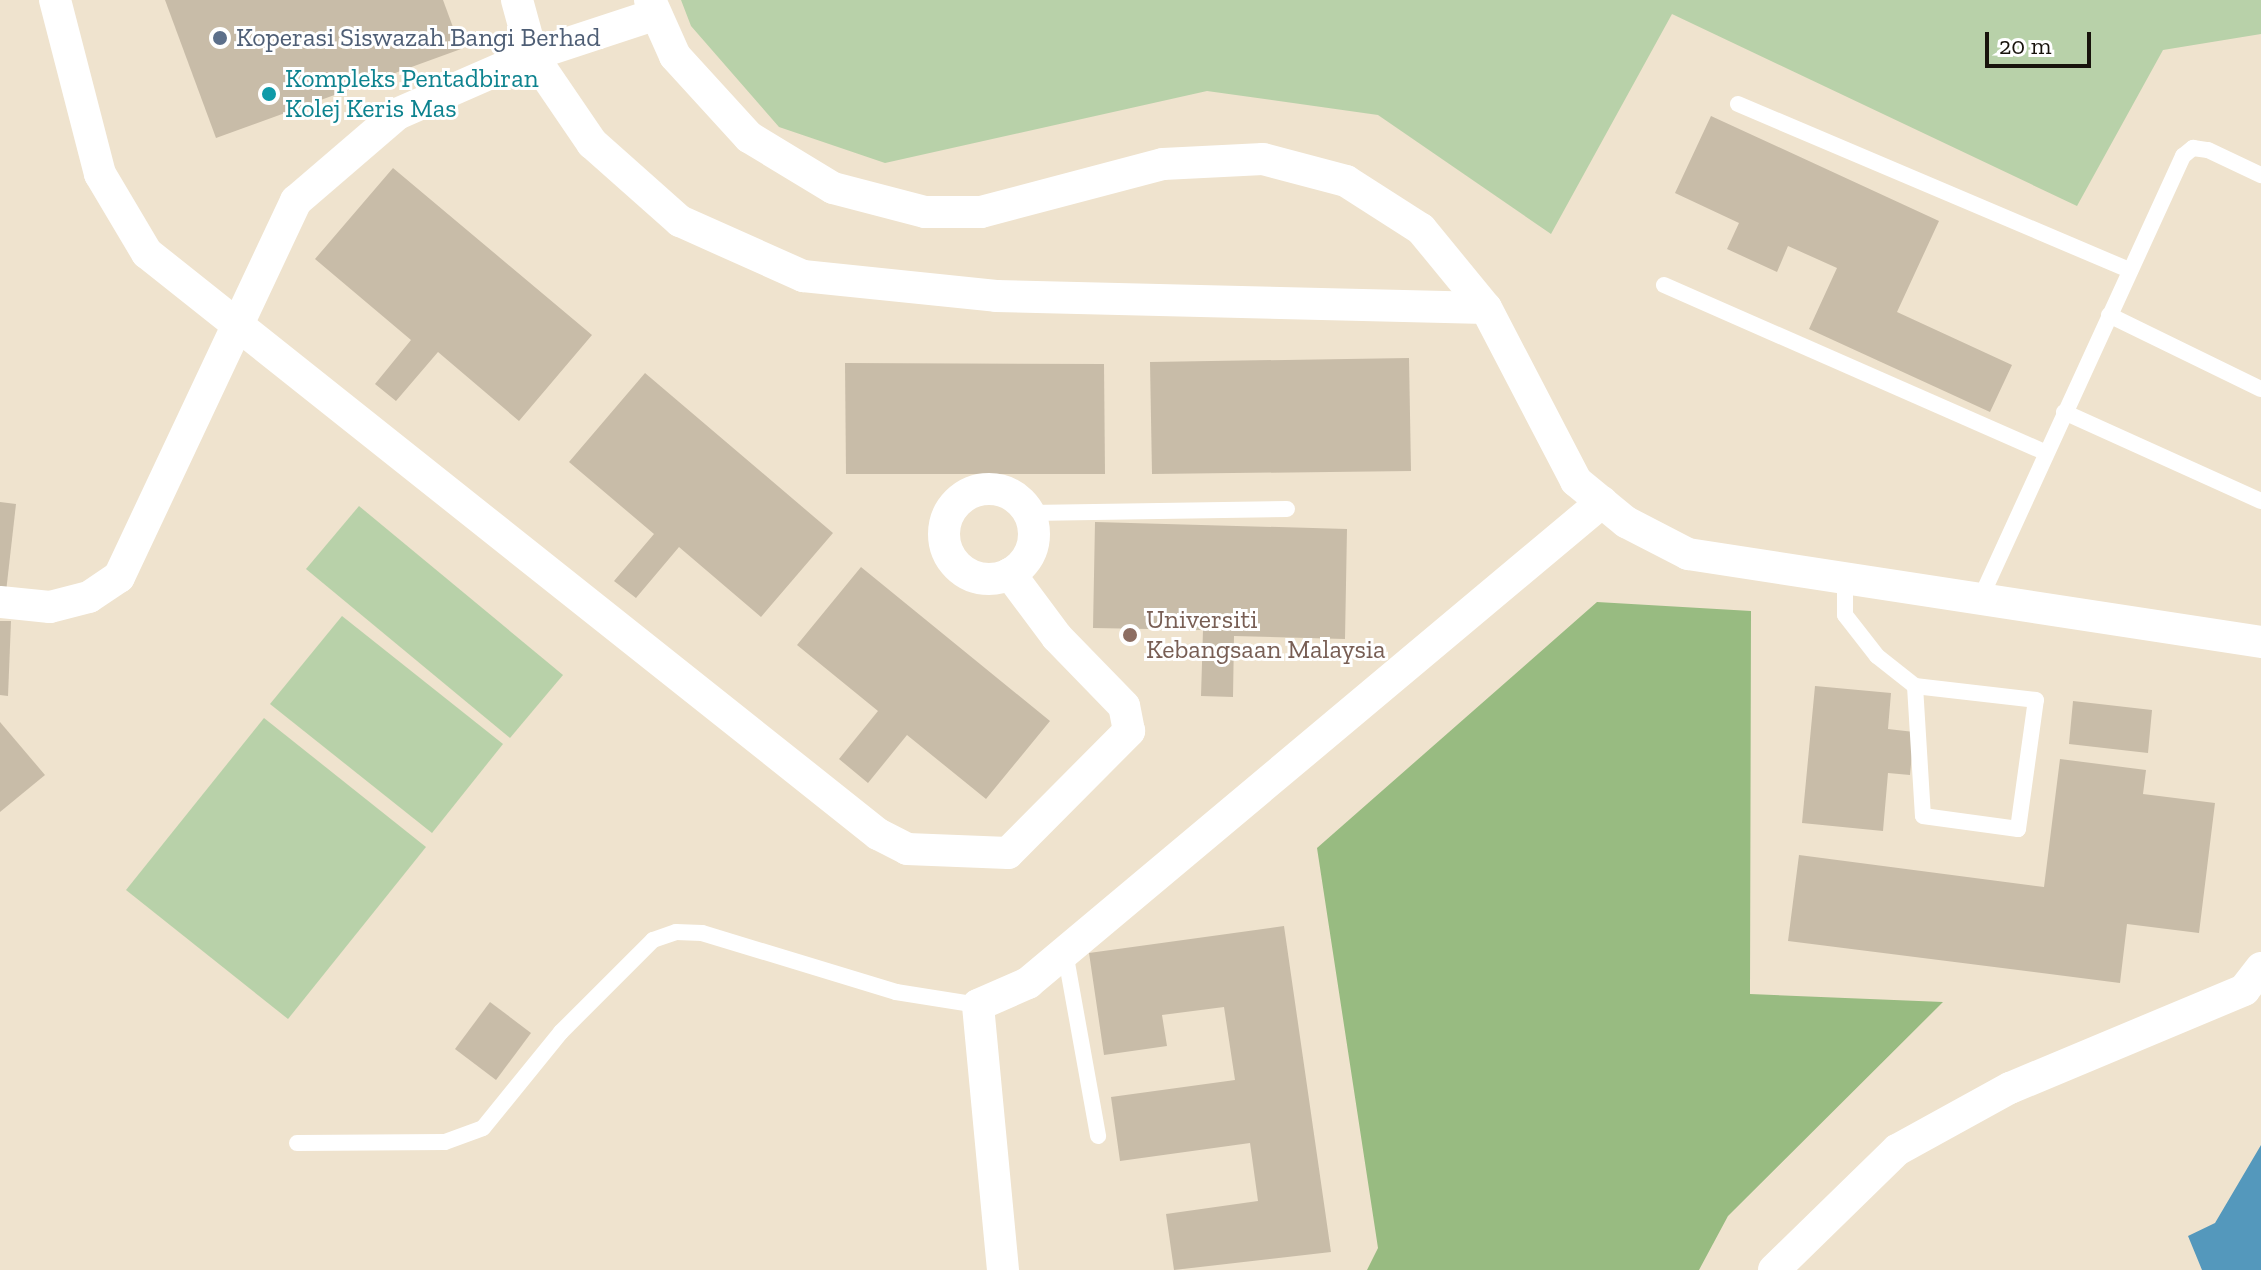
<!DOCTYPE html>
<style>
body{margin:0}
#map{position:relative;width:2261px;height:1270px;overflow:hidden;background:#efe3ce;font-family:"Zilla Slab",serif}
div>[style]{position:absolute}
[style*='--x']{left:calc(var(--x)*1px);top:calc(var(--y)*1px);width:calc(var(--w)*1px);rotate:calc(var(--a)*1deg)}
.green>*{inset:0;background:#b8d1a9}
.forest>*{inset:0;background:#98bb81}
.water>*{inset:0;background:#5498bc}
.building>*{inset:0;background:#c8bca8}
.lane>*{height:16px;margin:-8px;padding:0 8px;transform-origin:8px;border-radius:8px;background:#fff}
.street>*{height:32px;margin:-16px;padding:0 16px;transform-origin:16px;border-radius:16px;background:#fff}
.street>.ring{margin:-16px;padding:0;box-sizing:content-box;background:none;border:32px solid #fff;border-radius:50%}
.dots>*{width:22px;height:22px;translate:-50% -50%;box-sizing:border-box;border:4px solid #fff;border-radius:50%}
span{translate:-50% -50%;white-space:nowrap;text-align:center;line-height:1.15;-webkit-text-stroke:6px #fff;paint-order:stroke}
.service-label{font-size:26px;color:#4e5e75}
.left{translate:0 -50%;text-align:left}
.culture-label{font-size:26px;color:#0d838f}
.education-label{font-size:26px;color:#785e54}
.scale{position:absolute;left:1985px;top:32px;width:106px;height:36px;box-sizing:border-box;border:4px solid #18130c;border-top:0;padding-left:10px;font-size:24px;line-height:28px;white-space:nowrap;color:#18130c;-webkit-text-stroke:6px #fff;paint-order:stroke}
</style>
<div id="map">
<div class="green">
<div style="clip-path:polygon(681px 0,2261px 0,2261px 34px,2163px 50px,2077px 206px,1672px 14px,1551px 234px,1378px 115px,1207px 91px,885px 163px,779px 127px,691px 26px)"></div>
<div style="clip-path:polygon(359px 506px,563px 675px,510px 738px,306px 569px)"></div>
<div style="clip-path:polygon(342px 616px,503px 744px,432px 833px,270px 704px)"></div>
<div style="clip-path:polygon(264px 718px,426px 847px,288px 1019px,126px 890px)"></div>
</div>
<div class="forest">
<div style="clip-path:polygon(1597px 602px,1751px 611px,1750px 994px,1943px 1002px,1728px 1216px,1699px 1270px,1367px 1270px,1378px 1248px,1317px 848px)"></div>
</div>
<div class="water">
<div style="clip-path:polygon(2261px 1145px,2261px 1270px,2202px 1270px,2188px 1236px,2215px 1223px)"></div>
</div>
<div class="building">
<div style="clip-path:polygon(165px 0,443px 0,461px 49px,216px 138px)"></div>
<div style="clip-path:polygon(1711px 116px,1939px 221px,1897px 312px,2012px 365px,1990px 412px,1809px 329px,1837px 268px,1788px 246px,1777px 272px,1727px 249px,1739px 223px,1675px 193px)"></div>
<div style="clip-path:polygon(393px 168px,592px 335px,519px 421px,438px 352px,396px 401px,375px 384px,411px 340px,315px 259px)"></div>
<div style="clip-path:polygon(1409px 358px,1411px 471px,1152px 474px,1150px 362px)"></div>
<div style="clip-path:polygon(845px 363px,1104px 364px,1105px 474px,846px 474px)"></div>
<div style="clip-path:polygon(645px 373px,833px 533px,761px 617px,679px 547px,636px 598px,614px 581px,654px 534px,569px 462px)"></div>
<div style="clip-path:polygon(0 502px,16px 504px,6px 592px,0 591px)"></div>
<div style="clip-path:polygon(1095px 522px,1347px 529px,1345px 639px,1234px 636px,1233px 697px,1201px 696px,1203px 630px,1093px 628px)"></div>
<div style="clip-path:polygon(861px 567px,1050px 721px,986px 799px,907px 735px,868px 783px,839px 759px,878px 711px,797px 645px)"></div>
<div style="clip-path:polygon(0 621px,11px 621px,8px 696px,0 695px)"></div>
<div style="clip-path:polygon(1815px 686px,1891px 693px,1888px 729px,1914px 732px,1910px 775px,1888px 773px,1883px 831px,1802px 823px)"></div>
<div style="clip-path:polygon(2073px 701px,2152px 710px,2148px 753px,2069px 744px)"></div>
<div style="clip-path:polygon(0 722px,45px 775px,0 812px)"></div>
<div style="clip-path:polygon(2060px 759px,2146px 770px,2143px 794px,2215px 803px,2199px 933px,2127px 924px,2120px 983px,1788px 941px,1799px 855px,2044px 887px)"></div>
<div style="clip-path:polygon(1284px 926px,1331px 1252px,1174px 1270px,1166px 1214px,1258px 1201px,1250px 1143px,1120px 1161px,1111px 1097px,1235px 1080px,1224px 1007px,1162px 1015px,1167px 1046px,1104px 1055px,1089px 953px)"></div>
<div style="clip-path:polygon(490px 1002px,531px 1033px,496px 1080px,455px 1049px)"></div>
</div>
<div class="lane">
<div style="--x:1738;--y:104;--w:426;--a:23"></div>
<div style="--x:1664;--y:285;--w:416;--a:23.7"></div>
<div style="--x:2109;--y:315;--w:169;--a:26"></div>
<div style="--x:2064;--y:412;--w:216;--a:24.3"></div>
<div style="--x:1030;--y:513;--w:257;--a:-0.9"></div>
<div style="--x:1845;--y:580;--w:35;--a:90"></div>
<div style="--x:1845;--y:615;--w:52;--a:52"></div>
<div style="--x:1877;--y:656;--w:48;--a:38.3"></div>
<div style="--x:1915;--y:686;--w:130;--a:86.5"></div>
<div style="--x:1923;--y:816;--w:96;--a:7.8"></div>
<div style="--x:2018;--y:829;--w:130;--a:-82.1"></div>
<div style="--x:2036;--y:700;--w:122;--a:-173.4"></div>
<div style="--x:1982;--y:595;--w:483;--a:-65.4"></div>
<div style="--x:2183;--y:156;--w:13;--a:-39"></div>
<div style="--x:2193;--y:148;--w:15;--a:8"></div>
<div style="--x:2208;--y:150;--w:59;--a:25.3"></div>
<div style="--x:1065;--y:952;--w:187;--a:79.8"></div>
<div style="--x:297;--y:1143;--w:148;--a:-0.4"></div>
<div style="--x:445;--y:1142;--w:40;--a:-20.2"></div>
<div style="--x:483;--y:1128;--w:124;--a:-50.9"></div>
<div style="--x:561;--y:1032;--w:130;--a:-45"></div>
<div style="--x:653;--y:940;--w:24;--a:-19"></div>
<div style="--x:676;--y:932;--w:26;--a:2"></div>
<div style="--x:702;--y:933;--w:203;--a:16.9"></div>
<div style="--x:896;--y:992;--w:83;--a:9"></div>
</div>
<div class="street">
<div style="--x:55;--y:0;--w:180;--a:75.5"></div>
<div style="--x:100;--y:174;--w:92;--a:59.3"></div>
<div style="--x:147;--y:253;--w:934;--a:38.48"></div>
<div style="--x:878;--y:834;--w:33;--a:27"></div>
<div style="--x:907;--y:849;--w:101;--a:2.3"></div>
<div style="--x:1008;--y:853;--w:172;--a:-45.2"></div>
<div style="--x:1129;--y:731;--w:25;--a:-101"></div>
<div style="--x:1124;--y:706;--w:96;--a:-134.2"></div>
<div style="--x:1057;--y:637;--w:79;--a:-126.7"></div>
<div style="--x:517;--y:0;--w:57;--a:74.7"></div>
<div style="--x:532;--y:55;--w:107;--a:55.7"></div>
<div style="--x:592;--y:143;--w:118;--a:41.6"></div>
<div style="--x:680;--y:221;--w:135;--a:24.1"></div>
<div style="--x:803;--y:276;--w:194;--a:5.9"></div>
<div style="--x:996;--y:296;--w:490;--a:1.4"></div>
<div style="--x:650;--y:0;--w:61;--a:65.9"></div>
<div style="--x:675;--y:56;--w:110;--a:47.6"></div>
<div style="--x:749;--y:137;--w:98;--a:31.3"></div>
<div style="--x:833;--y:188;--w:95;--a:14.6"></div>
<div style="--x:925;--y:212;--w:56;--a:0"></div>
<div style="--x:981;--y:212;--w:188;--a:-14.8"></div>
<div style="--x:1163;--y:164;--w:100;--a:-2.9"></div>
<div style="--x:1263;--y:159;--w:86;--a:14.8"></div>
<div style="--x:1346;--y:181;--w:89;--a:32.6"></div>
<div style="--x:1421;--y:229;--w:102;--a:50.6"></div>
<div style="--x:1486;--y:308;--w:195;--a:62.5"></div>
<div style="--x:1576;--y:481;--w:65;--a:39.4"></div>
<div style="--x:1626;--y:522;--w:70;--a:27.3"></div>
<div style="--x:1688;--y:554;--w:580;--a:8.73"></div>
<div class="ring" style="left:944px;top:489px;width:58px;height:58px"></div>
<div style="--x:0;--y:602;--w:50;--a:5.7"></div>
<div style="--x:50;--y:607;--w:40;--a:-14.4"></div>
<div style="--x:89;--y:597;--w:36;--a:-34"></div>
<div style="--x:119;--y:577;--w:416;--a:-64.8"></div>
<div style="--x:296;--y:201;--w:133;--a:-40.7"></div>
<div style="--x:397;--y:114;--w:147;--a:-23.6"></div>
<div style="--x:532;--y:55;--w:128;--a:-18.2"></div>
<div style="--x:1003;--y:1270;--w:266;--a:-95.4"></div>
<div style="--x:978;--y:1005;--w:55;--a:-23.7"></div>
<div style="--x:1028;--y:983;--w:749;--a:-39.96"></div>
<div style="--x:1774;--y:1270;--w:172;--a:-44.3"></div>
<div style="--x:1897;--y:1150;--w:129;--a:-28.8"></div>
<div style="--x:2010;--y:1088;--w:254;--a:-22.7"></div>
<div style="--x:2244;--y:990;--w:28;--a:-52"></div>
</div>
<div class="dots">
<div style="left:220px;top:38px;background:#5c6f8a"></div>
<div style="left:269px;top:94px;background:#0f9aa8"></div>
<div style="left:1130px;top:635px;background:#8d6e63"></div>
</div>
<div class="service-label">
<span class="left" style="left:236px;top:38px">Koperasi Siswazah Bangi Berhad</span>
</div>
<div class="culture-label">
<span class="left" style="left:285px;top:94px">Kompleks Pentadbiran<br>Kolej Keris Mas</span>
</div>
<div class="education-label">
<span class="left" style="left:1146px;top:635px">Universiti<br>Kebangsaan Malaysia</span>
</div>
<div class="scale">20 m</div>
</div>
